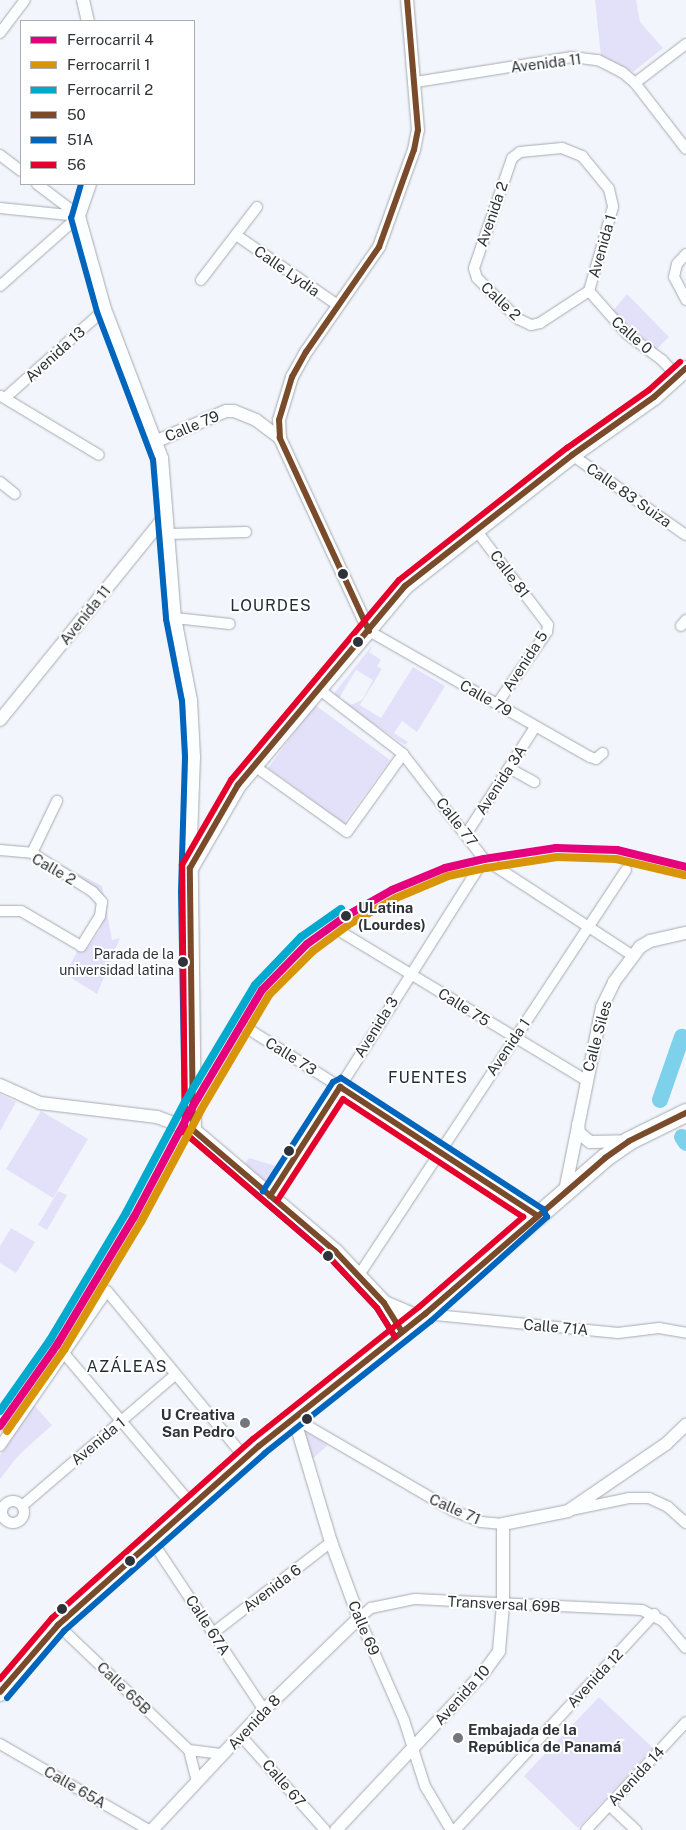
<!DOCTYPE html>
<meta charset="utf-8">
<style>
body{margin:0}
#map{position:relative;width:686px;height:1830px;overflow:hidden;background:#f2f6fc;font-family:"Public Sans",sans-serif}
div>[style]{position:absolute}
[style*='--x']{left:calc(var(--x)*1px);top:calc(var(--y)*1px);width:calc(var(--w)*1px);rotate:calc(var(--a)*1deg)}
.green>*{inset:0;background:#e3e1f9}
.river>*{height:16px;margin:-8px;padding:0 8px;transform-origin:8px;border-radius:8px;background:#7dd1eb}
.roads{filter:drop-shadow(0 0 1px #a6aaaf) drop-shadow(0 0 1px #a6aaaf)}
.minor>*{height:10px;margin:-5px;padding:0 5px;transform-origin:5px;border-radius:5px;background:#fdfeff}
.minor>.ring{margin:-5px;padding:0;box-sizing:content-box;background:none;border:10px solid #fdfeff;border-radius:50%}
.tertiary>*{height:12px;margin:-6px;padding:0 6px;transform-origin:6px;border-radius:6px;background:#fdfeff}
.secondary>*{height:15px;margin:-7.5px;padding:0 7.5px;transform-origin:7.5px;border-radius:7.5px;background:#fdfeff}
.trunk>*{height:18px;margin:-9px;padding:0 9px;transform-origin:9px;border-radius:9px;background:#fdfeff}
.bus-1>*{height:6px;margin:-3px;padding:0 3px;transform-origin:3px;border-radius:3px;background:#7a4b2a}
.bus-2>*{height:6px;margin:-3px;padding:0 3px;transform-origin:3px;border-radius:3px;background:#0065bd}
.bus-3>*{height:6px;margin:-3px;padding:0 3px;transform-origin:3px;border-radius:3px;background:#e4002b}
.rail-1>*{height:8px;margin:-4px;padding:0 4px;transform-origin:4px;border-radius:4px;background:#e5007d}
.rail-2>*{height:8px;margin:-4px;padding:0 4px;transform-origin:4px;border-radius:4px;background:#d99509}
.rail-3>*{height:8px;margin:-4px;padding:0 4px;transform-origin:4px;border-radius:4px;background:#00a9ce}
.dots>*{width:14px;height:14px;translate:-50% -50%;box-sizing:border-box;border:2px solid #fff;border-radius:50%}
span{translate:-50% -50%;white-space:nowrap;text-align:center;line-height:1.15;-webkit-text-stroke:4px #fff;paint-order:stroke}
.bus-label{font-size:14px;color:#2e3339}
.right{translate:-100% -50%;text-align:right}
.street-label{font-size:15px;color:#2e3339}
.stop-label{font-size:15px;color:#2e3339;font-weight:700}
.left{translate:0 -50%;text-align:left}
.poi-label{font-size:15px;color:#2e3339;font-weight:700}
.neighbourhood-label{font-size:16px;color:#242c38;letter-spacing:1px}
.legend{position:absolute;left:20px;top:20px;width:175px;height:165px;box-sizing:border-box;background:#fff;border:1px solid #abadb0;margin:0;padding:6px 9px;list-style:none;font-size:15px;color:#2e3339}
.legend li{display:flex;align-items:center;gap:10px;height:25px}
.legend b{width:25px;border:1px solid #abadb0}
</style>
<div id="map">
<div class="green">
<div style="clip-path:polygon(595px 0,636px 0,640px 22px,663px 48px,633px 72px,601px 56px)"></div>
<div style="clip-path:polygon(627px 294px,669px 337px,656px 350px,612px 312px)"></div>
<div style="clip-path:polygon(evenodd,374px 643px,369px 652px,381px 660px,377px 666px,382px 669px,360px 705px,381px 718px,413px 667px,445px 686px,417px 732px,402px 721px,394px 733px,408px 742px,405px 745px,332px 696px,374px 643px,356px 670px,373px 680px,362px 700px,351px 705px,339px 698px,356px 670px)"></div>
<div style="clip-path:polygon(315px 705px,390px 760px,344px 823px,268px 768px)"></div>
<div style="clip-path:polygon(60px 864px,102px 886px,112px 940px,120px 938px,97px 994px,65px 974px,78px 950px,88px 947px,100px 930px,104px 905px,99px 892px)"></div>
<div style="clip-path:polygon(0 1094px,16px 1102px,0 1131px)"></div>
<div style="clip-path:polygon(41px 1111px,88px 1139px,53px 1198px,6px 1169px)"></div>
<div style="clip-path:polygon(249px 1158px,276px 1166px,267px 1181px,256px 1178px,243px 1166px)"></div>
<div style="clip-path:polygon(58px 1191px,67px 1195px,47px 1230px,38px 1225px)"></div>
<div style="clip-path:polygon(11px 1228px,35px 1242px,16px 1273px,0 1263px,0 1246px)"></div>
<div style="clip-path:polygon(34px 1405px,52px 1425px,18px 1456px,0 1479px,0 1455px)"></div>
<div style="clip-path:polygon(300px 1428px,328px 1445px,310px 1461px)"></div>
<div style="clip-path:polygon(599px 1697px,653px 1748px,578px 1828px,524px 1776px)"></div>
</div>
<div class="river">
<div style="--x:660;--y:1100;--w:67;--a:-70.8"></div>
<div style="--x:682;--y:1137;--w:7;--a:56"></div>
</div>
<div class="roads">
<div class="minor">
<div style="--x:0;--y:33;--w:41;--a:-52.9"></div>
<div style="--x:416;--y:82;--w:158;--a:-9.1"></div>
<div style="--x:572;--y:57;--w:26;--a:7"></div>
<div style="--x:598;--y:60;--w:27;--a:27"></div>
<div style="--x:622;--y:72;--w:17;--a:40"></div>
<div style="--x:635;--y:83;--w:83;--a:52.3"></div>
<div style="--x:635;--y:83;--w:64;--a:-37.4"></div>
<div style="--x:562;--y:148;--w:22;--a:22"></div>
<div style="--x:582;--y:156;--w:43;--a:50.7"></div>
<div style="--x:609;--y:189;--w:18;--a:77"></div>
<div style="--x:613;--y:207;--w:87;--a:105.9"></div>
<div style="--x:589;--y:291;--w:59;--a:146.9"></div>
<div style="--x:540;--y:323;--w:9;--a:167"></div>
<div style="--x:531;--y:325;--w:14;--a:-155"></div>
<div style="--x:518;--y:319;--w:58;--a:-135"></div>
<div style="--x:477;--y:278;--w:10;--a:-107"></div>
<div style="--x:474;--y:268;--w:116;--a:-70.9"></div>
<div style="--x:512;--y:158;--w:10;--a:-37"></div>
<div style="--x:520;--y:152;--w:42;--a:-5.4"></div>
<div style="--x:0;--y:155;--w:26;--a:37"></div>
<div style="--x:37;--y:184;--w:51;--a:37.1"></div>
<div style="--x:0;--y:208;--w:79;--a:5.8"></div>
<div style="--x:236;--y:235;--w:125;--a:34.6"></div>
<div style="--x:686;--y:254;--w:13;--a:132"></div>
<div style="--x:677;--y:264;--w:13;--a:103"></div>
<div style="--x:674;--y:277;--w:26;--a:62"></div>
<div style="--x:201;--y:280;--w:92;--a:-52.5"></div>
<div style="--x:0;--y:286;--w:106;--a:-41.5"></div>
<div style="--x:589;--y:291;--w:57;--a:48.5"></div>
<div style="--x:627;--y:334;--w:44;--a:36.6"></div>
<div style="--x:662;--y:360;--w:23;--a:47"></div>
<div style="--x:1;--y:396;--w:114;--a:31"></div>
<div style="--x:5;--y:398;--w:134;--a:-41.7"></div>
<div style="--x:572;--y:455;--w:139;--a:35.1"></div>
<div style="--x:0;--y:482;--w:19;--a:39"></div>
<div style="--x:476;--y:530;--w:119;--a:52.8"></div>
<div style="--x:548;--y:625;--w:7;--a:98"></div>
<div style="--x:547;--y:632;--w:88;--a:124.8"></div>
<div style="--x:168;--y:534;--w:78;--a:-1.5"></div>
<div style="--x:175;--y:618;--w:55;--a:6.2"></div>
<div style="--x:681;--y:626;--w:8;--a:-50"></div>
<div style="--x:369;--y:631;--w:254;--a:29.7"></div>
<div style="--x:590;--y:757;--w:6;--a:18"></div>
<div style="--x:596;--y:759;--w:9;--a:-41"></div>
<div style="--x:320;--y:690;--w:105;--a:37.6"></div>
<div style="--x:403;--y:754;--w:133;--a:52.4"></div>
<div style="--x:484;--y:859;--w:176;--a:33"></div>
<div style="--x:253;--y:765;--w:115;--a:35.5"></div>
<div style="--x:347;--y:832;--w:96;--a:-54.3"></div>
<div style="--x:509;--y:768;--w:29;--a:29"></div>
<div style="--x:467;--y:833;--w:126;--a:-57.3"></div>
<div style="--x:0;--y:850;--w:32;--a:5"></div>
<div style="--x:32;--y:853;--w:72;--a:32.6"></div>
<div style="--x:93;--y:892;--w:13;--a:48"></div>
<div style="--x:102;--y:902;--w:14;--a:98"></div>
<div style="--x:100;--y:916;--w:36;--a:122"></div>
<div style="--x:81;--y:946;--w:69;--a:-149.7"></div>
<div style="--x:21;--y:911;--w:21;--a:180"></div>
<div style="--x:32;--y:853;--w:58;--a:-64.3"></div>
<div style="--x:343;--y:933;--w:284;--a:31.2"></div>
<div style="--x:245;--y:1027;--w:112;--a:32.3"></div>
<div style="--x:340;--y:1087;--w:270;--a:-57.7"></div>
<div style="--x:359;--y:1275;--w:485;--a:-56.6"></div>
<div style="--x:425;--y:1314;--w:194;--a:5.6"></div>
<div style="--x:618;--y:1333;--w:41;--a:-7"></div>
<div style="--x:659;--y:1328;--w:27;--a:10"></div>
<div style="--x:57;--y:1345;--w:209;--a:49.8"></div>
<div style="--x:294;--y:1418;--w:185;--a:30.2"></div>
<div style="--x:454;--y:1511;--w:29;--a:22"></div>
<div style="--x:481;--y:1522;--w:22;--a:5"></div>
<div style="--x:0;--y:1446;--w:188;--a:-55.4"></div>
<div style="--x:107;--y:1291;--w:217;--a:50.4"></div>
<div class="ring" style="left:2px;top:1501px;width:12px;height:12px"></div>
<div style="--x:22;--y:1506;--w:201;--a:-40.6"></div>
<div style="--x:571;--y:1510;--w:59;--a:-11.7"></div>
<div style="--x:629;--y:1498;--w:20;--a:0"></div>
<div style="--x:649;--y:1498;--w:21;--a:25"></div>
<div style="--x:668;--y:1507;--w:24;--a:42"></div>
<div style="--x:152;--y:1541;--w:203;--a:56.5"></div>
<div style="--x:58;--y:1625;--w:181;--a:43.7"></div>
<div style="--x:213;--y:1633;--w:149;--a:-37.6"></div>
<div style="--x:241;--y:1736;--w:126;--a:48.2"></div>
<div style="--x:0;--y:1744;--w:172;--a:30"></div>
<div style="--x:189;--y:1750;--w:34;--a:7"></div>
<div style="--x:189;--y:1750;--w:32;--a:76"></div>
<div style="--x:609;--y:1805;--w:37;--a:43"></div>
<div style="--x:451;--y:1830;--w:51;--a:-120.6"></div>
<div style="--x:425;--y:1786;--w:69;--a:-107.7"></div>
<div style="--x:404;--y:1720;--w:111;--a:-113.8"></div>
<div style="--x:359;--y:1618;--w:16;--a:-40"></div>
<div style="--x:371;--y:1608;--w:45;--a:-11.6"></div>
<div style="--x:415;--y:1599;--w:227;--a:2.8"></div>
<div style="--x:642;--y:1610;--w:24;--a:28"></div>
<div style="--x:663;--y:1621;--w:35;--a:50"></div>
<div style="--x:455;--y:1830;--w:294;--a:-47.3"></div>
<div style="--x:586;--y:1830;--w:147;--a:-47.2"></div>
</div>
<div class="tertiary">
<div style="--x:83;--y:0;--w:22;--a:77"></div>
<div style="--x:90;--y:184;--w:34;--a:109"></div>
<div style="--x:79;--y:216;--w:97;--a:74.4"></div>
<div style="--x:105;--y:309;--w:160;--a:69.1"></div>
<div style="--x:162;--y:458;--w:161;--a:85.4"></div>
<div style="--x:175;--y:618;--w:84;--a:79"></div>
<div style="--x:191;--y:700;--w:57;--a:87"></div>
<div style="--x:194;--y:757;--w:111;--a:92.1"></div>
<div style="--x:157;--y:441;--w:75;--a:-23.5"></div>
<div style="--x:226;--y:411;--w:8;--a:0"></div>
<div style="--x:234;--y:411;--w:24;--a:22"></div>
<div style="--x:256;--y:420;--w:30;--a:37"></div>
<div style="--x:369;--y:631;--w:213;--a:-114.8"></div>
<div style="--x:280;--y:438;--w:18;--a:-93"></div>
<div style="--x:279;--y:420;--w:45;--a:-73.2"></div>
<div style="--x:292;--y:377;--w:29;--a:-61"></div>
<div style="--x:306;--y:352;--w:128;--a:-55.2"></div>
<div style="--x:379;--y:247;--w:103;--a:-70.2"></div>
<div style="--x:414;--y:150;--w:20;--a:-79"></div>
<div style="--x:418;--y:130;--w:130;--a:-94.8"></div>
<div style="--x:0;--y:720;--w:264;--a:-51"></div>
<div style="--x:0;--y:1085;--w:44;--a:24.2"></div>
<div style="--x:40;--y:1103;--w:118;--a:6.8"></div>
<div style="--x:157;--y:1117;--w:38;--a:20"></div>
<div style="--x:578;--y:1124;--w:9;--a:84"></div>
<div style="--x:579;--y:1133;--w:14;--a:39"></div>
<div style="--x:590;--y:1142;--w:39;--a:-1"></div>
<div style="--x:565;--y:1191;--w:188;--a:-78.6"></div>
<div style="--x:602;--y:1007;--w:28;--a:-64"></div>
<div style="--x:614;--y:982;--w:44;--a:-53.4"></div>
<div style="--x:640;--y:947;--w:12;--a:-31"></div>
<div style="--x:650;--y:941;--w:37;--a:-13"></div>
<div style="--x:152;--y:1830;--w:164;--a:-47"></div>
<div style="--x:264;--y:1710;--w:132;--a:-44.1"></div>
<div style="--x:359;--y:1618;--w:81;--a:-110.2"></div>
<div style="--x:331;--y:1542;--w:129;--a:-106.6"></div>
<div style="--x:336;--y:1830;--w:216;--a:-46.9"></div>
<div style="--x:484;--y:1672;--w:26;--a:-54"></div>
<div style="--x:499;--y:1651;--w:47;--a:-85.1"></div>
<div style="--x:503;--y:1604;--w:80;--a:-90"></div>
<div style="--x:503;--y:1524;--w:66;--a:-11.3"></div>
<div style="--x:568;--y:1511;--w:119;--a:-34.4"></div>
<div style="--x:666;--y:1444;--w:28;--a:-44"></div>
</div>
<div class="secondary">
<div style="--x:270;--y:1196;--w:130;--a:-57.3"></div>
<div style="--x:340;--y:1087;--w:236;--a:33.1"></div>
<div style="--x:384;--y:1303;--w:39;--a:23"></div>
<div style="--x:402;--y:1332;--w:34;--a:-122"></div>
<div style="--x:384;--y:1303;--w:71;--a:-133.3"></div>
<div style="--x:335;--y:1251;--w:187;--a:-139.6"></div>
<div style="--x:193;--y:1130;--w:262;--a:-90.7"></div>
<div style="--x:190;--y:868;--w:96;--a:-60"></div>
<div style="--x:238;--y:785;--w:260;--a:-50"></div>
<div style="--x:405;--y:586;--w:212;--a:-38.1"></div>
<div style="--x:572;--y:455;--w:100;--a:-35.3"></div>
<div style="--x:654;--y:397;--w:43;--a:-42.2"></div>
</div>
<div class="trunk">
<div style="--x:0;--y:1692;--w:89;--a:-49.1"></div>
<div style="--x:58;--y:1625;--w:269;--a:-41.7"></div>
<div style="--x:259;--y:1446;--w:212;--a:-38.5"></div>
<div style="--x:425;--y:1314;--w:238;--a:-40.9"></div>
<div style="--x:605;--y:1158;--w:29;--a:-35"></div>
<div style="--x:629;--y:1141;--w:64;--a:-26.2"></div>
</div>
</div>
<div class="bus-1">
<div style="--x:369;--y:631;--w:213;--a:-114.8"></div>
<div style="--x:280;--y:438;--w:18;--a:-93"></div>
<div style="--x:279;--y:420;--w:45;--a:-73.2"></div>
<div style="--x:292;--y:377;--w:29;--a:-61"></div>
<div style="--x:306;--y:352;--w:128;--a:-55.2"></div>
<div style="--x:379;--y:247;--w:103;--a:-70.2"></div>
<div style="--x:414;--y:150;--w:20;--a:-79"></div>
<div style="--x:418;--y:130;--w:130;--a:-94.8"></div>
<div style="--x:340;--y:1087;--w:236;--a:33.1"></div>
<div style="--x:193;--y:1130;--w:262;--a:-90.7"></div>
<div style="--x:190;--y:868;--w:96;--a:-60"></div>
<div style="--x:238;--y:785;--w:260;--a:-50"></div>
<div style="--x:405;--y:586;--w:212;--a:-38.1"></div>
<div style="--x:572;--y:455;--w:100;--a:-35.3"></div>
<div style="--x:654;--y:397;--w:43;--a:-42.2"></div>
<div style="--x:193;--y:1130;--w:187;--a:40.4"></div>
<div style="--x:335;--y:1251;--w:71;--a:46.7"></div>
<div style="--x:384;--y:1303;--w:34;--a:58"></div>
<div style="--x:270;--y:1196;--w:130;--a:-57.3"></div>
<div style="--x:0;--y:1692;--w:89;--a:-49.1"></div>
<div style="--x:58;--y:1625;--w:269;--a:-41.7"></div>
<div style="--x:259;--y:1446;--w:212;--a:-38.5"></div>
<div style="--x:425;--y:1314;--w:238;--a:-40.9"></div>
<div style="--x:605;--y:1158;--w:29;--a:-35"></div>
<div style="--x:629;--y:1141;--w:64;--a:-26.2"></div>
</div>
<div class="bus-2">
<div style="--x:81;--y:184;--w:35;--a:106"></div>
<div style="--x:71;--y:218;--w:98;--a:74.5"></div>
<div style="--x:97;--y:312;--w:158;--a:69.3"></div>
<div style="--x:153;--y:460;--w:160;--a:85.3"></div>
<div style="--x:166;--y:619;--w:84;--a:79"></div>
<div style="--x:182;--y:701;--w:56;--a:86.9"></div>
<div style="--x:185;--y:757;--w:135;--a:91.7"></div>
<div style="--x:181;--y:892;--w:241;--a:89"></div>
<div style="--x:185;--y:1133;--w:190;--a:40.7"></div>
<div style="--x:329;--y:1257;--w:70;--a:46.7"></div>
<div style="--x:377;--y:1308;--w:34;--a:58"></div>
<div style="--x:7;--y:1698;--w:88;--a:-49.6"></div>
<div style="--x:64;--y:1631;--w:268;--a:-41.5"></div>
<div style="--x:265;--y:1453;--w:212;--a:-38.5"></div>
<div style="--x:431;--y:1321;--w:156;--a:-41.9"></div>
<div style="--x:547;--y:1217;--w:9;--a:-117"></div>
<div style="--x:543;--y:1209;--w:241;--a:-147"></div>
<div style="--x:341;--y:1078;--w:9;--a:153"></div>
<div style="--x:333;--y:1082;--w:130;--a:122.7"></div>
</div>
<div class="bus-3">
<div style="--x:395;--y:1337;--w:34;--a:-122"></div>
<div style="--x:377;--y:1308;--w:70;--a:-133.3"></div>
<div style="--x:329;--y:1257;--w:190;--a:-139.3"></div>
<div style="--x:185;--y:1133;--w:268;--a:-90.6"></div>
<div style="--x:182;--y:865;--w:98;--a:-60"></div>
<div style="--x:231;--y:780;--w:261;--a:-50"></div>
<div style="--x:399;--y:580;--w:214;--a:-38.2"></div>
<div style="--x:567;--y:448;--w:100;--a:-35.3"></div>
<div style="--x:649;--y:390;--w:42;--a:-42.1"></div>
<div style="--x:0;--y:1679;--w:80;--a:-49.6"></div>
<div style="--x:52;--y:1618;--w:269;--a:-41.7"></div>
<div style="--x:253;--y:1439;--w:212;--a:-38.5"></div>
<div style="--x:419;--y:1307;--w:138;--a:-40.9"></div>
<div style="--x:523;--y:1217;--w:215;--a:-146.8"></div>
<div style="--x:343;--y:1099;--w:121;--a:122.9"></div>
</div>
<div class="rail-1">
<div style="--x:0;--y:1426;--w:99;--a:-54.9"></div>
<div style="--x:57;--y:1345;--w:149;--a:-59"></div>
<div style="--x:134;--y:1217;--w:126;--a:-62"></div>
<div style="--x:193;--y:1106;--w:135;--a:-59.3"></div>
<div style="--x:262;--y:990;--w:64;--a:-45.6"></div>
<div style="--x:307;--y:944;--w:48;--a:-35.7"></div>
<div style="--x:346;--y:916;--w:53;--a:-29.5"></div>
<div style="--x:392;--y:890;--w:57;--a:-22.5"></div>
<div style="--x:445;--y:868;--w:40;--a:-13"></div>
<div style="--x:484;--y:859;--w:73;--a:-8.7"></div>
<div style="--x:556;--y:848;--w:61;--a:1.9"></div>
<div style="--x:617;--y:850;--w:71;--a:13.8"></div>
</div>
<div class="rail-2">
<div style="--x:7;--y:1431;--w:99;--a:-54.9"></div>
<div style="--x:64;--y:1350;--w:149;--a:-59"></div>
<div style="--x:141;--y:1222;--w:127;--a:-61.8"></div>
<div style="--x:201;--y:1110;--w:134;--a:-59.4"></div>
<div style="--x:269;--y:995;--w:62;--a:-45"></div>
<div style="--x:313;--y:951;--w:47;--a:-36.4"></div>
<div style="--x:351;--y:923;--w:51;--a:-29.1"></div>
<div style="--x:396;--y:898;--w:56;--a:-22.9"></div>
<div style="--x:448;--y:876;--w:39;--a:-12"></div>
<div style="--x:486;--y:868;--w:72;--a:-8.8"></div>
<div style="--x:557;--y:857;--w:59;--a:1.9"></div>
<div style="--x:616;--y:859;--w:70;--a:13.2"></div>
</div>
<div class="rail-3">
<div style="--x:0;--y:1411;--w:87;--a:-54.8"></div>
<div style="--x:50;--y:1340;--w:148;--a:-59.1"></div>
<div style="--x:126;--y:1213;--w:126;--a:-62"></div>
<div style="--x:185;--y:1102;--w:136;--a:-59.1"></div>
<div style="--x:255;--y:985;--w:66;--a:-46.2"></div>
<div style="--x:301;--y:937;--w:49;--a:-35"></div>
</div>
<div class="dots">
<div style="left:343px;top:574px;background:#2e3339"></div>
<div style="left:358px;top:642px;background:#2e3339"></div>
<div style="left:346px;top:916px;background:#2e3339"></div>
<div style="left:183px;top:962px;background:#2e3339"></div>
<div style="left:289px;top:1151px;background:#2e3339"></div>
<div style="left:328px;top:1256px;background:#2e3339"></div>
<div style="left:307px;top:1419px;background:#2e3339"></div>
<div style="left:245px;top:1423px;background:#73777d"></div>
<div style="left:130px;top:1561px;background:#2e3339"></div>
<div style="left:62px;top:1609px;background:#2e3339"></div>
<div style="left:458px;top:1738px;background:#73777d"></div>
</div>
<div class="bus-label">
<span class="right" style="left:174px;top:962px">Parada de la<br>universidad latina</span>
</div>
<div class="street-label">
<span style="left:546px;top:63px;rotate:-7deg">Avenida 11</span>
<span style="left:492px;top:214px;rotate:-71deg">Avenida 2</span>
<span style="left:602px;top:246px;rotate:-74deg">Avenida 1</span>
<span style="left:287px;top:271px;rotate:35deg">Calle Lydia</span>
<span style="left:501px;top:301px;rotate:43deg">Calle 2</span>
<span style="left:632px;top:335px;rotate:41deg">Calle 0</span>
<span style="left:55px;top:354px;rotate:-42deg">Avenida 13</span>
<span style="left:192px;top:426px;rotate:-23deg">Calle 79</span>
<span style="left:629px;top:495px;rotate:35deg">Calle 83 Suiza</span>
<span style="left:510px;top:574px;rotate:53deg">Calle 81</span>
<span style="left:85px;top:615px;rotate:-51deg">Avenida 11</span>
<span style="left:525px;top:661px;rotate:-57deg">Avenida 5</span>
<span style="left:486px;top:698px;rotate:30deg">Calle 79</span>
<span style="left:501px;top:780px;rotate:-57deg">Avenida 3A</span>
<span style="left:457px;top:822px;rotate:52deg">Calle 77</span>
<span style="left:54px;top:869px;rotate:30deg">Calle 2</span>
<span style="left:464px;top:1007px;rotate:32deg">Calle 75</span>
<span style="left:376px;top:1027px;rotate:-58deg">Avenida 3</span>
<span style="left:597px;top:1036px;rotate:-75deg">Calle Siles</span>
<span style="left:508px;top:1047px;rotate:-56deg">Avenida 1</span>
<span style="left:291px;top:1056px;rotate:32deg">Calle 73</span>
<span style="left:556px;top:1327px;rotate:5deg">Calle 71A</span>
<span style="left:98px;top:1441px;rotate:-40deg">Avenida 1</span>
<span style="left:455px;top:1509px;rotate:24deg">Calle 71</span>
<span style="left:272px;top:1588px;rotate:-37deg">Avenida 6</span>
<span style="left:504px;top:1604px;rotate:3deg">Transversal 69B</span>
<span style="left:208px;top:1625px;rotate:57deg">Calle 67A</span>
<span style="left:364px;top:1628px;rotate:67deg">Calle 69</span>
<span style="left:595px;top:1678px;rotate:-47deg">Avenida 12</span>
<span style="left:124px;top:1688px;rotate:44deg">Calle 65B</span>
<span style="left:462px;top:1695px;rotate:-48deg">Avenida 10</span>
<span style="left:254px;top:1722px;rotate:-47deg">Avenida 8</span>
<span style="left:636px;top:1776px;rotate:-47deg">Avenida 14</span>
<span style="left:284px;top:1783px;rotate:49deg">Calle 67</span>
<span style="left:75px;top:1787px;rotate:30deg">Calle 65A</span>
</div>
<div class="stop-label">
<span class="left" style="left:358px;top:916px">ULatina<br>(Lourdes)</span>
</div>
<div class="poi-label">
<span class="right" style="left:235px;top:1423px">U Creativa<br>San Pedro</span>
<span class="left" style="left:468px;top:1738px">Embajada de la<br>República de Panamá</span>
</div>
<div class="neighbourhood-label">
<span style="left:271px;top:606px">LOURDES</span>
<span style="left:428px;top:1078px">FUENTES</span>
<span style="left:127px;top:1367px">AZÁLEAS</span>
</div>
<ul class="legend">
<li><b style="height:6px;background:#e5007d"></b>Ferrocarril 4</li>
<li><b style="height:6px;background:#d99509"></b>Ferrocarril 1</li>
<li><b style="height:6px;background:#00a9ce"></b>Ferrocarril 2</li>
<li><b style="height:6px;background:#7a4b2a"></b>50</li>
<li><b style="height:6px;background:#0065bd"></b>51A</li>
<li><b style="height:6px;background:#e4002b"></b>56</li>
</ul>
</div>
